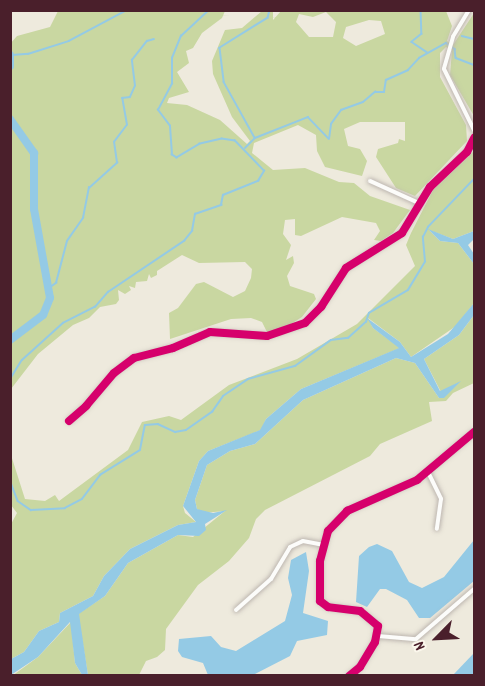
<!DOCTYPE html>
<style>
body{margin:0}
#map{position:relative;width:485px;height:686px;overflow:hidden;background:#eeeadd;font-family:Dekko,sans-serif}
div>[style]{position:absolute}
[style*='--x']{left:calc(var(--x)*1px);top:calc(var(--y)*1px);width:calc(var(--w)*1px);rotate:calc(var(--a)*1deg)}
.green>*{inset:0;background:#c9d7a1}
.water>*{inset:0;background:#94cae5}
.stream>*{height:1.5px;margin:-0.75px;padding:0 0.75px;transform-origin:0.75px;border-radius:0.75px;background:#94cae5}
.river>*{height:8px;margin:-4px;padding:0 4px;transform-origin:4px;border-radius:4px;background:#94cae5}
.roads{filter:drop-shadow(0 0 2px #bdb6b0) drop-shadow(0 0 2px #bdb6b0)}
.minor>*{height:4px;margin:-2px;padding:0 2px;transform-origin:2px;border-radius:2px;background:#fcfcfa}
.cycleway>*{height:8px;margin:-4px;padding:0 4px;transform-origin:4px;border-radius:4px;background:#d6006c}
span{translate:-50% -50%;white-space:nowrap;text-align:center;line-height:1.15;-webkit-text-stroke:4.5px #fbf7ec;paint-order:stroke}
.frame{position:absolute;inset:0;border:12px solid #4a1f2b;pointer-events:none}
.north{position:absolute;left:407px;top:608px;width:60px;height:60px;-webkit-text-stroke:4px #fbf7ec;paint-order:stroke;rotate:246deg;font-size:16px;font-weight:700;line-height:24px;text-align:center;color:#4a1f2b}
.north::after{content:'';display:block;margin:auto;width:21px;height:27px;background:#4a1f2b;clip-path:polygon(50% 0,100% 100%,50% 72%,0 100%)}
</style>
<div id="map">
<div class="green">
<div style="clip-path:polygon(evenodd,58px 11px,225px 11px,222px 18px,202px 33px,193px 48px,186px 51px,189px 63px,177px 72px,189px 92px,169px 98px,167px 103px,187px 105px,220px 120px,247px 144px,250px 141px,232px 117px,213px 74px,212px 61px,225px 30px,242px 28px,262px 11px,273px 11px,273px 20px,281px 11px,446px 11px,452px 26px,447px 41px,453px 45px,474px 13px,474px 116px,450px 75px,452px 50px,446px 47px,440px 53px,440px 77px,466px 125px,467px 141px,415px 196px,396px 188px,376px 157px,378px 149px,398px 143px,399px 139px,405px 141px,405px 122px,360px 122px,344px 129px,348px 146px,360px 149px,367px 161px,362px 176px,325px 167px,317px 151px,316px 135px,298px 125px,254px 143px,252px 153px,273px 170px,305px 168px,339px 182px,354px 183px,370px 196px,410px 210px,393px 233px,381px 241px,374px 240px,380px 231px,376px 223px,342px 217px,301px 236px,295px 235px,295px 219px,285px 220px,283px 234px,291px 245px,286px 260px,293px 256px,294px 263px,287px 276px,290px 286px,314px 294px,316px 299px,302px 317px,283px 329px,267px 332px,262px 322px,251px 318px,231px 319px,170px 339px,169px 313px,178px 308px,196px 284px,204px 282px,233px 297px,245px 291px,251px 278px,252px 269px,245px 262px,199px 263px,182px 255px,157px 271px,157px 275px,151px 278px,149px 274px,147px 281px,136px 282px,135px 288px,129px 286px,131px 290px,125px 294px,118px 290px,119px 300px,116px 304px,100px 307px,89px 318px,73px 325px,38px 354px,11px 389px,10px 44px,17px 36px,50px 27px,58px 11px,326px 12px,336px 22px,333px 37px,309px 37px,296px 22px,299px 14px,313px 17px,326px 12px,58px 11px,369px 20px,381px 21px,385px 34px,356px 46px,343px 38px,346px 27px,369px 20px)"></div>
<div style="clip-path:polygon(474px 151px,474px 231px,453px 239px,429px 230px,440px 241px,458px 243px,474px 264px,474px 303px,456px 326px,411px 357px,400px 342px,368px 318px,373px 328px,400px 348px,301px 389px,266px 419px,261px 430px,208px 451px,199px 461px,183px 506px,185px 513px,196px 522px,178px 525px,130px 549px,104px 576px,93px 596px,60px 613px,59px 622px,39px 631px,24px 652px,11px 659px,10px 526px,17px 513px,11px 505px,10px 452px,25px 499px,45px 501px,55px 495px,59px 501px,128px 450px,142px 422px,169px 416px,181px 420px,229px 385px,297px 359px,357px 324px,415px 266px,406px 245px,411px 233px,433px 190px)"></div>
<div style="clip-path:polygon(474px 315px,474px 383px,453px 393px,446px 401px,429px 402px,432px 421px,380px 444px,370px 456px,265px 510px,256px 519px,249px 538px,229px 561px,198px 585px,166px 629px,165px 650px,157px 657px,146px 661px,139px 675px,88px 675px,78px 614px,105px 596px,128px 563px,178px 535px,193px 537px,225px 511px,203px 513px,197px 509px,195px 500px,207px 465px,230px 451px,255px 444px,303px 400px,396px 358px,415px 363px,439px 398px,444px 396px,458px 383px,441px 392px,424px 359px,459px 335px)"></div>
<div style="clip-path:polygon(71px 622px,75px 663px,82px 675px,12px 676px,38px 657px)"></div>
</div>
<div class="water">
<div style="clip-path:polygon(428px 229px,453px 239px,474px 231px,474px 239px,468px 245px,474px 254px,474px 264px,458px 243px,440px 241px)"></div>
<div style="clip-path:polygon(474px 303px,474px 315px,459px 335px,424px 359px,440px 391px,461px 381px,444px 398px,439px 398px,415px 363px,396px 358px,303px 400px,255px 444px,230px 451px,207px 465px,195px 500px,197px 509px,213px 513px,227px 510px,205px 524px,206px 530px,199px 536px,178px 535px,128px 563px,105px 596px,79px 614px,88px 675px,82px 675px,75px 663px,70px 622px,38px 657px,11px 675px,11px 659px,24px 652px,39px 631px,59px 622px,60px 613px,93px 596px,104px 576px,130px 549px,178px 525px,196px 522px,183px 506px,199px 461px,208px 451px,260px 430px,266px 419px,301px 389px,399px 348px,373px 328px,367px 318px,400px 342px,411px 357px,448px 334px)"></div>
<div style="clip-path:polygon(474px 540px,474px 581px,430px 618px,419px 618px,407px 600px,386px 589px,380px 589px,367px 607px,356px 602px,359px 556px,369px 547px,377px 544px,392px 551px,409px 582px,422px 588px,444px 577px)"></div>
<div style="clip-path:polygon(306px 552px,309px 571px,303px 613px,328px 621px,327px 635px,297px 641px,290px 656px,253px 675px,208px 675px,203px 663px,182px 657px,178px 651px,179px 639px,211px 636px,221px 647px,236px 651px,285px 621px,292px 595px,288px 578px,291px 560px)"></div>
<div style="clip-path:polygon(474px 653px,474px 675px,453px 675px)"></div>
</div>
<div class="stream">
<div style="--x:270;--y:10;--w:8;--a:104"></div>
<div style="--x:268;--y:18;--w:57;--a:148"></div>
<div style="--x:220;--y:48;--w:34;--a:83"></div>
<div style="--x:224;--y:82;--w:64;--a:61"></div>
<div style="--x:255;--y:138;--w:57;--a:-21.6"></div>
<div style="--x:308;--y:117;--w:30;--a:46"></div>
<div style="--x:329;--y:139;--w:15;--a:-82"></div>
<div style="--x:331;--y:124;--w:17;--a:-54"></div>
<div style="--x:341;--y:110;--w:23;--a:-20"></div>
<div style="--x:363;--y:102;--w:16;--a:-40"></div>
<div style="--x:375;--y:92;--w:9;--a:0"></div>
<div style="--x:384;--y:92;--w:12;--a:-81"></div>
<div style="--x:386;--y:80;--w:24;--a:-24"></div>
<div style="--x:408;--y:70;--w:16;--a:-47"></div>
<div style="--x:419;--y:58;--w:31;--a:-29"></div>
<div style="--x:446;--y:43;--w:11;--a:34"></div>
<div style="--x:455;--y:49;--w:9;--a:84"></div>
<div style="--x:456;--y:58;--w:19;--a:21"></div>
<div style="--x:421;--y:10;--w:24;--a:88"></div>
<div style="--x:422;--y:34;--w:13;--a:141"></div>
<div style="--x:412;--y:42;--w:18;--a:34"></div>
<div style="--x:462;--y:36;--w:12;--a:14"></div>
<div style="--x:12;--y:55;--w:16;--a:-4"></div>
<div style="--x:28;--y:54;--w:43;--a:-17.6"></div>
<div style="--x:69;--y:41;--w:66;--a:-28.1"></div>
<div style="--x:245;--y:148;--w:13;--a:-45"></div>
<div style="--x:49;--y:288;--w:9;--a:-36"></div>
<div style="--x:56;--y:283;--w:43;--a:-75.3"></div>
<div style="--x:67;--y:241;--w:28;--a:-55"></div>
<div style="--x:83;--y:218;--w:31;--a:-79"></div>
<div style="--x:89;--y:188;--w:38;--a:-42"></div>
<div style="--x:117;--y:163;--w:21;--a:-98"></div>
<div style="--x:114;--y:142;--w:21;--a:-53"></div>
<div style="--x:127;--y:125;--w:27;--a:-100"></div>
<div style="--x:122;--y:98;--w:8;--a:-7"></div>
<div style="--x:130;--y:97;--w:12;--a:-66"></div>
<div style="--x:135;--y:86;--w:26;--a:-97"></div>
<div style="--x:132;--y:60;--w:24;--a:-52"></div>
<div style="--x:147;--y:41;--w:7;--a:-16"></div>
<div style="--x:10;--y:379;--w:22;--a:-58"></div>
<div style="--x:22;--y:360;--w:55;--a:-42.1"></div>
<div style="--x:63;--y:323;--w:36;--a:-27"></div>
<div style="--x:95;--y:307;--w:20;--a:-49"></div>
<div style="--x:108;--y:292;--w:92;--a:-33.9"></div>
<div style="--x:184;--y:241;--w:13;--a:-51"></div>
<div style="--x:192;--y:231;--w:17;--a:-80"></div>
<div style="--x:195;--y:214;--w:28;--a:-19"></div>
<div style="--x:221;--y:205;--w:10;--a:-79"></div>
<div style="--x:223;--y:195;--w:38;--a:-22"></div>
<div style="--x:258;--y:181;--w:12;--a:-59"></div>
<div style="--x:264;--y:171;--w:42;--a:-134"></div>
<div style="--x:235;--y:141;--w:13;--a:-171"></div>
<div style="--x:222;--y:139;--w:23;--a:167"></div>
<div style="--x:200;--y:144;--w:27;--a:149"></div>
<div style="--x:177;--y:158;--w:6;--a:-149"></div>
<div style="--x:172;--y:155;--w:29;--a:-94"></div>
<div style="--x:170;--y:126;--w:20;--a:-127"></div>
<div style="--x:158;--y:110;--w:30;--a:-62"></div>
<div style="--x:172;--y:84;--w:26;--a:-90"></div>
<div style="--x:172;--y:58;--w:24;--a:-68"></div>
<div style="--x:181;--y:36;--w:38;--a:-43"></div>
<div style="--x:10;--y:480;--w:22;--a:69"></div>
<div style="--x:18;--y:501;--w:16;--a:35"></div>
<div style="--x:31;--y:510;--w:34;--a:-3"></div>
<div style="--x:65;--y:508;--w:19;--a:-28"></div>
<div style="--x:82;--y:499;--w:30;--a:-53"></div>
<div style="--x:100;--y:475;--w:47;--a:-32"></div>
<div style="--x:140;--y:450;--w:25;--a:-79"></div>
<div style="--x:145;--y:425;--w:13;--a:-4"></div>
<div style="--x:158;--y:424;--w:19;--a:25"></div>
<div style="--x:175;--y:432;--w:11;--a:-10"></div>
<div style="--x:186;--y:430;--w:32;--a:-35"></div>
<div style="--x:212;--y:412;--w:19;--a:-55"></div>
<div style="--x:223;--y:396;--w:30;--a:-34"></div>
<div style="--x:248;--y:379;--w:49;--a:-15.5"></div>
<div style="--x:295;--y:366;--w:44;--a:-35.8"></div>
<div style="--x:331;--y:340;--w:17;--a:-7"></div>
<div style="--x:348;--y:338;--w:24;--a:-42"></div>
<div style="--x:366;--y:322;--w:9;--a:-72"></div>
<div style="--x:369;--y:313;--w:45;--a:-30.5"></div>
<div style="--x:408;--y:290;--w:33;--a:-59"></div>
<div style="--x:425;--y:262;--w:25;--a:-95"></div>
<div style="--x:423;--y:237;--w:11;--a:-63"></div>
<div style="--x:428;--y:227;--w:66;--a:-46.2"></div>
</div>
<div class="river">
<div style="--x:10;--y:55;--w:11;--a:90"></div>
<div style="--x:10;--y:119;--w:42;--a:54.8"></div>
<div style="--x:34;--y:153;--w:56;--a:90"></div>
<div style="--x:34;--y:209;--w:90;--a:79.8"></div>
<div style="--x:50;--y:298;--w:18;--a:112"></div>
<div style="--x:43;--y:315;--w:41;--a:142.9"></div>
</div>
<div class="roads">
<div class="minor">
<div style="--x:469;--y:10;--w:31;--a:121"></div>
<div style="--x:453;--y:37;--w:33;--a:106"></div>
<div style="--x:444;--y:69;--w:68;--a:63.8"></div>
<div style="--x:370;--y:181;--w:56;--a:24.3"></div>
<div style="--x:69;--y:421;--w:23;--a:-41"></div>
<div style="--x:86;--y:406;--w:43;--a:-49.7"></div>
<div style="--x:114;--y:373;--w:25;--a:-37"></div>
<div style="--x:134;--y:358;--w:40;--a:-14.4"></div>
<div style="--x:173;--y:348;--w:40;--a:-23.4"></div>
<div style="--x:210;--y:332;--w:57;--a:4"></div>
<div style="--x:267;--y:336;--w:40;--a:-18.9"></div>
<div style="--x:305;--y:323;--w:23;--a:-45"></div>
<div style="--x:321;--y:307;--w:46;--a:-57.3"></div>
<div style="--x:346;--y:268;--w:66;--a:-32"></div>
<div style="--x:402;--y:233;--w:54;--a:-58.7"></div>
<div style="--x:430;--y:187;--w:51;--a:-43.4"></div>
<div style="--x:467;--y:152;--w:16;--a:-63"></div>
<div style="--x:428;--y:472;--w:30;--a:64"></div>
<div style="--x:441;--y:499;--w:30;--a:98"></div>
<div style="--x:236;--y:610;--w:47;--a:-41.5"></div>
<div style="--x:271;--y:579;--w:37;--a:-59"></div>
<div style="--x:290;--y:547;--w:14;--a:-25"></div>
<div style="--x:303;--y:541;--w:20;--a:11"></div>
<div style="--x:378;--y:636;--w:38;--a:5"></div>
<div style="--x:416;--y:639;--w:77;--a:-40.8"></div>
<div style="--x:349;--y:676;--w:14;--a:-39"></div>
<div style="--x:360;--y:667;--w:29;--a:-59"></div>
<div style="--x:375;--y:642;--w:16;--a:-79"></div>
<div style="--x:378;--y:626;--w:23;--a:-140"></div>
<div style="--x:360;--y:611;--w:32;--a:-173"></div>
<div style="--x:328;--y:607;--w:10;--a:-143"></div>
<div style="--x:320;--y:601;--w:40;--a:-90"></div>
<div style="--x:320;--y:561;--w:31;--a:-75"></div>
<div style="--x:328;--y:531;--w:28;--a:-46"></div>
<div style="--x:347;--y:511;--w:77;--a:-23.9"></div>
<div style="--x:417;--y:480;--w:75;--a:-40.1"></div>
</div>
</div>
<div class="cycleway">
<div style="--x:69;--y:421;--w:23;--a:-41"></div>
<div style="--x:86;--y:406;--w:43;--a:-49.7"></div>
<div style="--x:114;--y:373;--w:25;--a:-37"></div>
<div style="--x:134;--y:358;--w:40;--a:-14.4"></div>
<div style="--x:173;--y:348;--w:40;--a:-23.4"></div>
<div style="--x:210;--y:332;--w:57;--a:4"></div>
<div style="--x:267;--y:336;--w:40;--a:-18.9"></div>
<div style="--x:305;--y:323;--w:23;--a:-45"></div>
<div style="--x:321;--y:307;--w:46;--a:-57.3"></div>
<div style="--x:346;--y:268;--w:66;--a:-32"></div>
<div style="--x:402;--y:233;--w:54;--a:-58.7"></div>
<div style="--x:430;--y:187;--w:51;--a:-43.4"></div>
<div style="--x:467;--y:152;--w:16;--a:-63"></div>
<div style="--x:349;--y:676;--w:14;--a:-39"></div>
<div style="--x:360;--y:667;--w:29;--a:-59"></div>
<div style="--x:375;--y:642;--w:16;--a:-79"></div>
<div style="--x:378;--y:626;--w:23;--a:-140"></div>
<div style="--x:360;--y:611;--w:32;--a:-173"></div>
<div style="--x:328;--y:607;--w:10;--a:-143"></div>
<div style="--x:320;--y:601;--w:40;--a:-90"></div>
<div style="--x:320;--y:561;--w:31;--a:-75"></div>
<div style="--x:328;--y:531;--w:28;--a:-46"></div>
<div style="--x:347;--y:511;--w:77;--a:-23.9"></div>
<div style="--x:417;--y:480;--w:75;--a:-40.1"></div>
</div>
<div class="frame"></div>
<div class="north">N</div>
</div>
